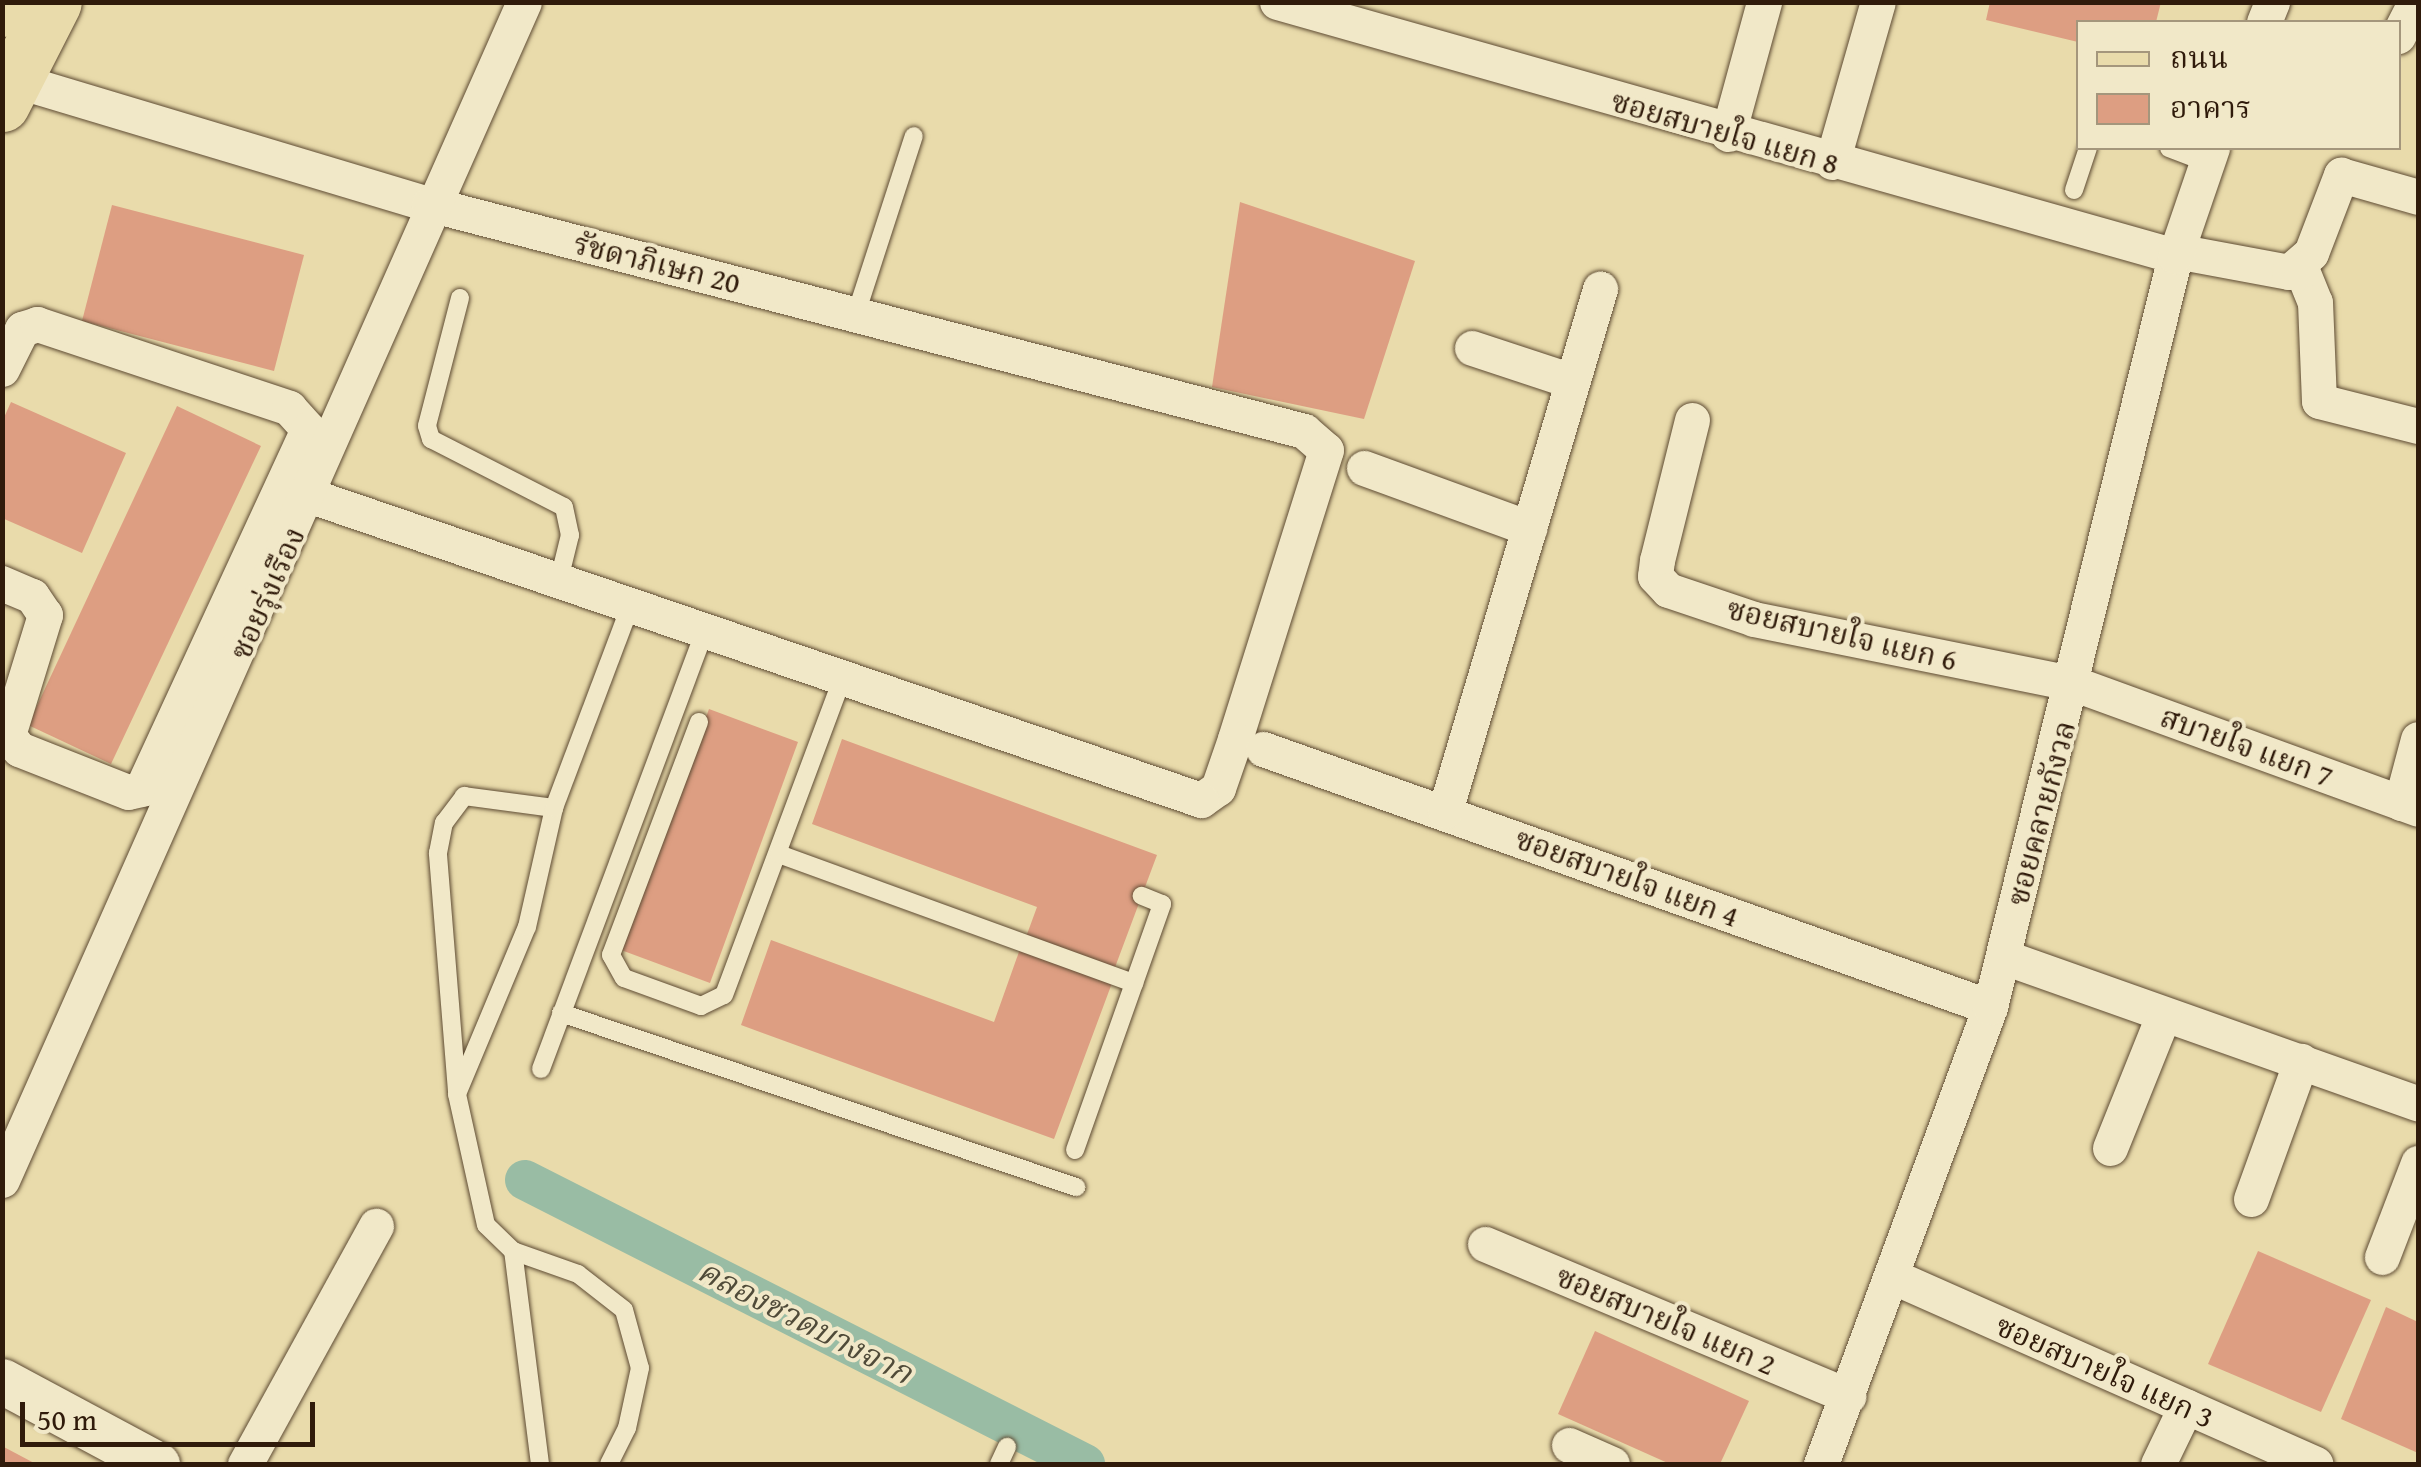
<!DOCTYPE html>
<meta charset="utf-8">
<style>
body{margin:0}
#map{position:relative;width:2421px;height:1467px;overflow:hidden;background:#e9dbab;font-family:"Gentium Book Plus","Noto Serif Thai",serif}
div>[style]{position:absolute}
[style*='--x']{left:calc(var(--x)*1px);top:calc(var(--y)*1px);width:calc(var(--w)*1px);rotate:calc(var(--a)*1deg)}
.canal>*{height:40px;margin:-20px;padding:0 20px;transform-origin:20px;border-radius:20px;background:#99bca4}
.building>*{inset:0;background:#dd9e82}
.roads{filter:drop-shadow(0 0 2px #5e4b33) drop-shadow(0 0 2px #5e4b33)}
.service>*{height:18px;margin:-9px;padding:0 9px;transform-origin:9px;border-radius:9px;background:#f1e8c8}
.minor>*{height:35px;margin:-17.5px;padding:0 17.5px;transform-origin:17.5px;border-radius:17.5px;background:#f1e8c8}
.tertiary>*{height:45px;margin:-22.5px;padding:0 22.5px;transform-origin:22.5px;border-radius:22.5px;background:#f1e8c8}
.primary>*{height:55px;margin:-27.5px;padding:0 27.5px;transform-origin:27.5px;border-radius:27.5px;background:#e9dbab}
span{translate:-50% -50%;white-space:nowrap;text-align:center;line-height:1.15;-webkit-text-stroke:8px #f1e8c8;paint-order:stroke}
.street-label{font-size:30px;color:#301b0b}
.water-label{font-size:32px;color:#504b39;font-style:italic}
.frame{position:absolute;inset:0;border:5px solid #301b0b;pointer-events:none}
.legend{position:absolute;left:2076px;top:20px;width:325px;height:130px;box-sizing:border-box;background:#f1e8c8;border:2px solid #a4967c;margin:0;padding:12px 18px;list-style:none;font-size:30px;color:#301b0b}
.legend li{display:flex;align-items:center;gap:20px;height:50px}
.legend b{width:50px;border:2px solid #a4967c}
.scale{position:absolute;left:20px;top:1402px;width:295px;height:45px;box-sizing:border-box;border:5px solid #301b0b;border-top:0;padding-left:12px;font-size:30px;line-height:35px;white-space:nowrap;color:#301b0b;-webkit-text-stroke:8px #f1e8c8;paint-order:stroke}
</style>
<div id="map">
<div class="canal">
<div style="--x:525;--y:1180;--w:628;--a:26.89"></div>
</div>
<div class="building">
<div style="clip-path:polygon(1990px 2px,2161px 2px,2156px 22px,2078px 22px,2078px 42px,1986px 20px)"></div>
<div style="clip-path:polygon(1240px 202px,1415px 261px,1364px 419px,1212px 387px)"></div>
<div style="clip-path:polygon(112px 205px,304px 255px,274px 371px,82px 321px)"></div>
<div style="clip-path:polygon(11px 402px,126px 453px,82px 553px,2px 518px,2px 422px)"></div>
<div style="clip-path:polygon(177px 406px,261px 446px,111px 764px,28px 725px)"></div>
<div style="clip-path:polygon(709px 709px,798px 742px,710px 983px,621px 950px)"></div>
<div style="clip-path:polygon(842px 739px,1157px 855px,1114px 970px,1026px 937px,1037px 907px,812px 824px)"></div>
<div style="clip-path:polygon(771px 940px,994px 1022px,1020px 949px,1112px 983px,1054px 1139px,741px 1025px)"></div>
<div style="clip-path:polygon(2258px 1251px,2371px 1300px,2321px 1412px,2208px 1364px)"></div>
<div style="clip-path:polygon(2386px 1307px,2418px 1322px,2418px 1453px,2341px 1419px)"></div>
<div style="clip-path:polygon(1595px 1331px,1749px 1401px,1720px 1464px,1670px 1464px,1558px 1414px)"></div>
<div style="clip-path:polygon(2px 1446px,36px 1464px,2px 1464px)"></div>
</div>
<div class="roads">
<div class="service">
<div style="--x:2169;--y:148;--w:40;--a:21"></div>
<div style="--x:2074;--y:190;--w:44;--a:-71.6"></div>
<div style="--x:460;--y:298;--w:132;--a:104.5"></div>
<div style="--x:427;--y:426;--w:14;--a:73"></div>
<div style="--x:431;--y:439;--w:149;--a:27.1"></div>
<div style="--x:564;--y:507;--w:29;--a:78"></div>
<div style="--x:570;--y:535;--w:50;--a:103.8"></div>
<div style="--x:856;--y:314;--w:187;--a:-72"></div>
<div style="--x:699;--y:722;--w:249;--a:110.7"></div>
<div style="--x:611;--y:955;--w:26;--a:61"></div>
<div style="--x:624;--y:978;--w:82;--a:20"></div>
<div style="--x:701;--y:1006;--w:25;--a:-26"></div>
<div style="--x:724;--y:995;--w:334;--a:-69.5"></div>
<div style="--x:779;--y:854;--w:378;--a:20"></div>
<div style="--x:561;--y:1013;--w:544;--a:18.67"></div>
<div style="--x:541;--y:1069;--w:463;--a:-69.5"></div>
<div style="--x:457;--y:1091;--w:239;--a:-94.6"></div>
<div style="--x:438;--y:853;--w:31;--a:-79"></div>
<div style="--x:444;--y:823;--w:34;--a:-53"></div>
<div style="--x:464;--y:796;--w:91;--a:7.6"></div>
<div style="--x:1075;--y:1150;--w:261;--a:-70.5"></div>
<div style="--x:1162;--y:904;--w:22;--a:-158"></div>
<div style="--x:513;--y:1251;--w:69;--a:19.5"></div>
<div style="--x:578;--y:1274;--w:58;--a:38"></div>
<div style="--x:624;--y:1310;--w:60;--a:74.6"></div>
<div style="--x:640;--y:1368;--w:61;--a:102.2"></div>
<div style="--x:627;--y:1428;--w:40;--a:116.6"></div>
<div style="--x:540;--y:1464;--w:215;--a:-97.2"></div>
<div style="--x:513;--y:1251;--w:37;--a:-136"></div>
<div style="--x:486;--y:1225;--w:134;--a:-102.5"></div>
<div style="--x:457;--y:1094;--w:181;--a:-67.3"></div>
<div style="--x:527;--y:927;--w:122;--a:-77.2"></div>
<div style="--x:554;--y:808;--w:212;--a:-69.3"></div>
<div style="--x:999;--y:1464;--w:19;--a:-65"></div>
</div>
<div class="minor">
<div style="--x:1277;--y:2;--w:933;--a:15.79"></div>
<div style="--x:2264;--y:22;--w:22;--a:-68"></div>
<div style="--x:2398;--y:36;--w:38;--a:-63"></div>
<div style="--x:15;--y:80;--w:432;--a:16.7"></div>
<div style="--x:429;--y:204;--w:904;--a:14.54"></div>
<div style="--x:1304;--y:431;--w:29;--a:41"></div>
<div style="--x:1326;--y:450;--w:303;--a:107.5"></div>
<div style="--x:1235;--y:739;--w:52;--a:109.1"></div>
<div style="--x:1218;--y:788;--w:21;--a:145"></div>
<div style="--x:1201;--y:800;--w:940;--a:-161.14"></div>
<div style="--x:1728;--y:134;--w:137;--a:-74.7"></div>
<div style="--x:1832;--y:162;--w:166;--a:-74"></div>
<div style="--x:2176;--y:251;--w:115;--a:10.5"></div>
<div style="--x:2289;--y:272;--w:29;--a:-41"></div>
<div style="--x:2311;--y:253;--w:84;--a:-69"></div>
<div style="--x:2341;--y:175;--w:80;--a:15.9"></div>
<div style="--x:2301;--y:268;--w:37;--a:68"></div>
<div style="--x:2315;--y:302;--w:99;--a:87.7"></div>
<div style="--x:2319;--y:401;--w:102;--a:14.2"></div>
<div style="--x:1472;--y:348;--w:105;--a:18.3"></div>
<div style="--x:2;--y:369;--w:45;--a:-63.4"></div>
<div style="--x:22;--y:329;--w:16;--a:-18"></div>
<div style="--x:37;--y:324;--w:266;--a:18.4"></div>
<div style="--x:289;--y:408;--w:28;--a:48"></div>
<div style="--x:308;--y:429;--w:396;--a:114.8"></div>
<div style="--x:142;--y:789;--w:14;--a:168"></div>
<div style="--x:128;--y:792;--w:117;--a:-158.5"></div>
<div style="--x:19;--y:749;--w:18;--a:-128"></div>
<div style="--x:8;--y:735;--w:126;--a:-72.9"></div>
<div style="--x:45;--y:615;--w:23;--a:-124"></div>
<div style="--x:32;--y:596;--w:33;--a:-157"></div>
<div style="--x:1692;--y:420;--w:144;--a:104"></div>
<div style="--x:1657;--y:560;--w:16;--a:97"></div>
<div style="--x:1655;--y:576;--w:19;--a:47"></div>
<div style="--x:1668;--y:590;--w:91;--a:18.6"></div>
<div style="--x:1754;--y:619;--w:328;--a:11.4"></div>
<div style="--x:2075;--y:684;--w:365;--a:20"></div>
<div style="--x:1364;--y:468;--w:176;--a:20"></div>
<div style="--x:1263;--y:749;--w:771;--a:19.54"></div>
<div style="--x:2401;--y:803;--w:66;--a:-75.1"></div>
<div style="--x:1445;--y:811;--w:545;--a:-73.46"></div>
<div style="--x:2004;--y:957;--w:439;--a:19.5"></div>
<div style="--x:2110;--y:1148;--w:144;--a:-68.1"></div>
<div style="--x:2;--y:1180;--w:1288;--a:-66.1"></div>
<div style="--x:2251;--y:1199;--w:147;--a:-70.1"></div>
<div style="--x:1485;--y:1244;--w:394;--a:22.7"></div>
<div style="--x:2382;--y:1257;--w:101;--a:-69"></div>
<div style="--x:1894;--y:1277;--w:461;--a:23.9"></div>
<div style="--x:1569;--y:1445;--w:47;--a:23.8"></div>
<div style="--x:245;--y:1464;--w:272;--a:-61.2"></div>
<div style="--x:1821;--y:1464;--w:487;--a:-69.7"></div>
<div style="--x:1990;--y:1007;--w:773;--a:-76.16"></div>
<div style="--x:2175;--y:256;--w:114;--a:-71.1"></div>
<div style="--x:2158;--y:1464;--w:64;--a:-64.2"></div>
</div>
<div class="tertiary">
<div style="--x:2;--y:1381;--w:176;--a:28.2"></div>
</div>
<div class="primary">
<div style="--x:2;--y:9;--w:8;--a:-60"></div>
<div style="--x:2;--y:104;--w:114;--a:-63"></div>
</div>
</div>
<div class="street-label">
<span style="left:1725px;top:132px;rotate:16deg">ซอยสบายใจ แยก 8</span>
<span style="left:657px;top:263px;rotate:14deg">รัชดาภิเษก 20</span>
<span style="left:267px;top:593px;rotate:-66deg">ซอยรุ่งเรือง</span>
<span style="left:1842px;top:634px;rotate:13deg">ซอยสบายใจ แยก 6</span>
<span style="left:2247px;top:746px;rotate:20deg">สบายใจ แยก 7</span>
<span style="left:2041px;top:813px;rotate:-75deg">ซอยคลายกังวล</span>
<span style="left:1627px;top:877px;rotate:20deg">ซอยสบายใจ แยก 4</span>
<span style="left:1666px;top:1320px;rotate:23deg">ซอยสบายใจ แยก 2</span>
<span style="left:2105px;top:1371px;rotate:24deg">ซอยสบายใจ แยก 3</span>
</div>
<div class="water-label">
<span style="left:805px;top:1322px;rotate:27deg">คลองชวดบางจาก</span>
</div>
<div class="frame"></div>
<ul class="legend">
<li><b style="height:12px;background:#e9dbab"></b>ถนน</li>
<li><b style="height:28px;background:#dd9e82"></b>อาคาร</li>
</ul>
<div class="scale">50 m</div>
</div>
